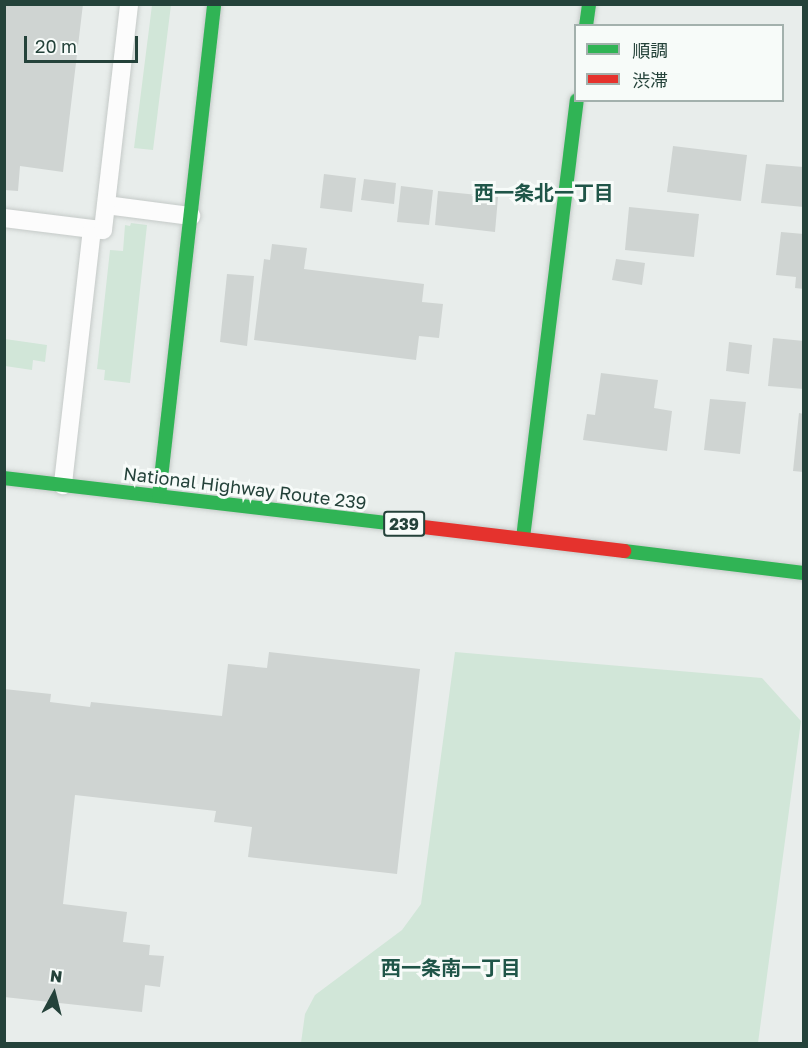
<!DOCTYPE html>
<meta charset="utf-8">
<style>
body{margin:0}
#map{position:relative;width:808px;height:1048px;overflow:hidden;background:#e8edeb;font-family:"Golos Text","Noto Sans JP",sans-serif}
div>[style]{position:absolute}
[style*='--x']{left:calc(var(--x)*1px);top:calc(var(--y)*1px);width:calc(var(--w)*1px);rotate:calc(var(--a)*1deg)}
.green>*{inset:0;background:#d1e6d8}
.building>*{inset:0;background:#cfd4d2}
.roads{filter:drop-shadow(0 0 2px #c5cac8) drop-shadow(0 0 2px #c5cac8)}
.lane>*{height:18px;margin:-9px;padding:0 9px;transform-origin:9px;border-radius:9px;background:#fcfcfc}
.fast>*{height:14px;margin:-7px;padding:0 7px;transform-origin:7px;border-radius:7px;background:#30b455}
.jam>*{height:14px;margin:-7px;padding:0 7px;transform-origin:7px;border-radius:7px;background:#e5322d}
span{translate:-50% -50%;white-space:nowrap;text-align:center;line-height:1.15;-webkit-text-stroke:6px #f7fbf9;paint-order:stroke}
.shield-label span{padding:2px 4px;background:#f7fbf9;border:2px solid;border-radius:4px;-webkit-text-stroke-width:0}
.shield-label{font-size:16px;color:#24423a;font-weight:700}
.street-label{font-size:18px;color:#24423a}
.neighbourhood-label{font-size:20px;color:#1f5548;font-weight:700}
.frame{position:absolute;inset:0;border:6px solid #24423a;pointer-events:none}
.legend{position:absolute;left:574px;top:24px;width:210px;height:78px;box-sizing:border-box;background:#f7fbf9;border:2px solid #a3b1ad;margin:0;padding:8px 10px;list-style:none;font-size:18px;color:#24423a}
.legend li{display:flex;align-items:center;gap:12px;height:30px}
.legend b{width:30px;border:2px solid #a3b1ad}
.north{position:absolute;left:24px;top:964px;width:60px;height:60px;-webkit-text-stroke:4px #f7fbf9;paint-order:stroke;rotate:7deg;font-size:16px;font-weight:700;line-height:24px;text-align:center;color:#24423a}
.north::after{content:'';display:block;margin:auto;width:21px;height:27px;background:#24423a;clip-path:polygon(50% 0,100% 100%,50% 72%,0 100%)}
.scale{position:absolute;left:24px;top:36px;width:114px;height:27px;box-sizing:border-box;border:3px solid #24423a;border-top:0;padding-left:8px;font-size:18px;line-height:21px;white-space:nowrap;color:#24423a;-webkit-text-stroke:4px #f7fbf9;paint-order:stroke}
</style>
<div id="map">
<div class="green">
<div style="clip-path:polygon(152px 5px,171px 5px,153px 150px,134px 148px)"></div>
<div style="clip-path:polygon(131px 223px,147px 225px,130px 383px,104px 380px,105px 370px,97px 369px,110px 250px,123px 251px,125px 225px,130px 226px)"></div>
<div style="clip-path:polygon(5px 339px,47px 345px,45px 362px,33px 360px,32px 370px,5px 366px)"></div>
<div style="clip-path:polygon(455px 652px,762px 678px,801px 721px,758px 1043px,301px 1043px,305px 1014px,315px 995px,402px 930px,421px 904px)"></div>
</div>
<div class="building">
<div style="clip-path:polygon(4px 4px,83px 4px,63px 172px,20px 166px,18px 191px,4px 190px)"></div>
<div style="clip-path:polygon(673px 146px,747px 155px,741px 201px,667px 192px)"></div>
<div style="clip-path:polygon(766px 164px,804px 167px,804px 207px,761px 203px)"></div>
<div style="clip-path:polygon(324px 174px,356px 178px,352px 212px,320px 208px)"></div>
<div style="clip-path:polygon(364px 179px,396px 183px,394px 204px,361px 200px)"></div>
<div style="clip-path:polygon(401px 186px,433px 190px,429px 225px,397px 222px)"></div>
<div style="clip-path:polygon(438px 191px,498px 197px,495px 232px,435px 225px)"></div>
<div style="clip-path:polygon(629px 207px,699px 214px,694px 257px,625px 250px)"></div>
<div style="clip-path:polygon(781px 232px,804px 234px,804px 289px,795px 288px,796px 277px,776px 275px)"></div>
<div style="clip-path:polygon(272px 244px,307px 248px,304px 269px,424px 284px,422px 302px,443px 304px,439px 338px,419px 336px,416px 360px,254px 340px,264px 259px,270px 260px)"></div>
<div style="clip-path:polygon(616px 259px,645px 263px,642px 285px,612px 280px)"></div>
<div style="clip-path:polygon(227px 274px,254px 276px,247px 346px,220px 342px)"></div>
<div style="clip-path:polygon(773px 338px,804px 341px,804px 389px,768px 386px)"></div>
<div style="clip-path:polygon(729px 342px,752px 345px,749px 374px,726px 371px)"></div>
<div style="clip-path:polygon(601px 373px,658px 380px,654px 408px,672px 411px,667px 451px,583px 440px,587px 414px,595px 415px)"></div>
<div style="clip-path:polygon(710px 399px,746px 402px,740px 454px,704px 450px)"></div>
<div style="clip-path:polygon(799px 413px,804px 414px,804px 472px,793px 471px)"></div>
<div style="clip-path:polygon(269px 652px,420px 669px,397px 874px,248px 857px,252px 827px,214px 822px,216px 811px,75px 795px,63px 904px,127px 912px,123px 942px,150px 945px,149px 955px,164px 956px,160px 987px,145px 985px,142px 1012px,4px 997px,4px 689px,51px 694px,50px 702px,90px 707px,91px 702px,222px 716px,228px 664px,267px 668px)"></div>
</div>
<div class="roads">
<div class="lane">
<div style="--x:106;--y:205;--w:86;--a:7.4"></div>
<div style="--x:4;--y:218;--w:89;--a:7.1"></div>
<div style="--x:92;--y:229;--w:258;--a:96.5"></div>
<div style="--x:92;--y:229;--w:11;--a:5"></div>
<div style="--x:103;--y:230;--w:227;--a:-83.4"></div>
</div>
<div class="fast">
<div style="--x:586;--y:26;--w:22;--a:-82"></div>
<div style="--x:4;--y:478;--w:397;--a:6.7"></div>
<div style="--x:159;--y:496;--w:495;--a:-83.6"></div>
<div style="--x:523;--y:538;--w:441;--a:-83"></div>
<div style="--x:624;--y:551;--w:181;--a:7"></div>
</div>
<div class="jam">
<div style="--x:398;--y:524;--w:228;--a:6.8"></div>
</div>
</div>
<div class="shield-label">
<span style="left:404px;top:524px">239</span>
</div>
<div class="street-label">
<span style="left:245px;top:488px;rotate:7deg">National Highway Route 239</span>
</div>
<div class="neighbourhood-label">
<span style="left:544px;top:192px">西一条北一丁目</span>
<span style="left:451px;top:967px">西一条南一丁目</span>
</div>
<div class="frame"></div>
<ul class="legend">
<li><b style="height:8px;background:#30b455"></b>順調</li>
<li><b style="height:8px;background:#e5322d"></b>渋滞</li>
</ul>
<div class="north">N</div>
<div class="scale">20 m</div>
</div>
